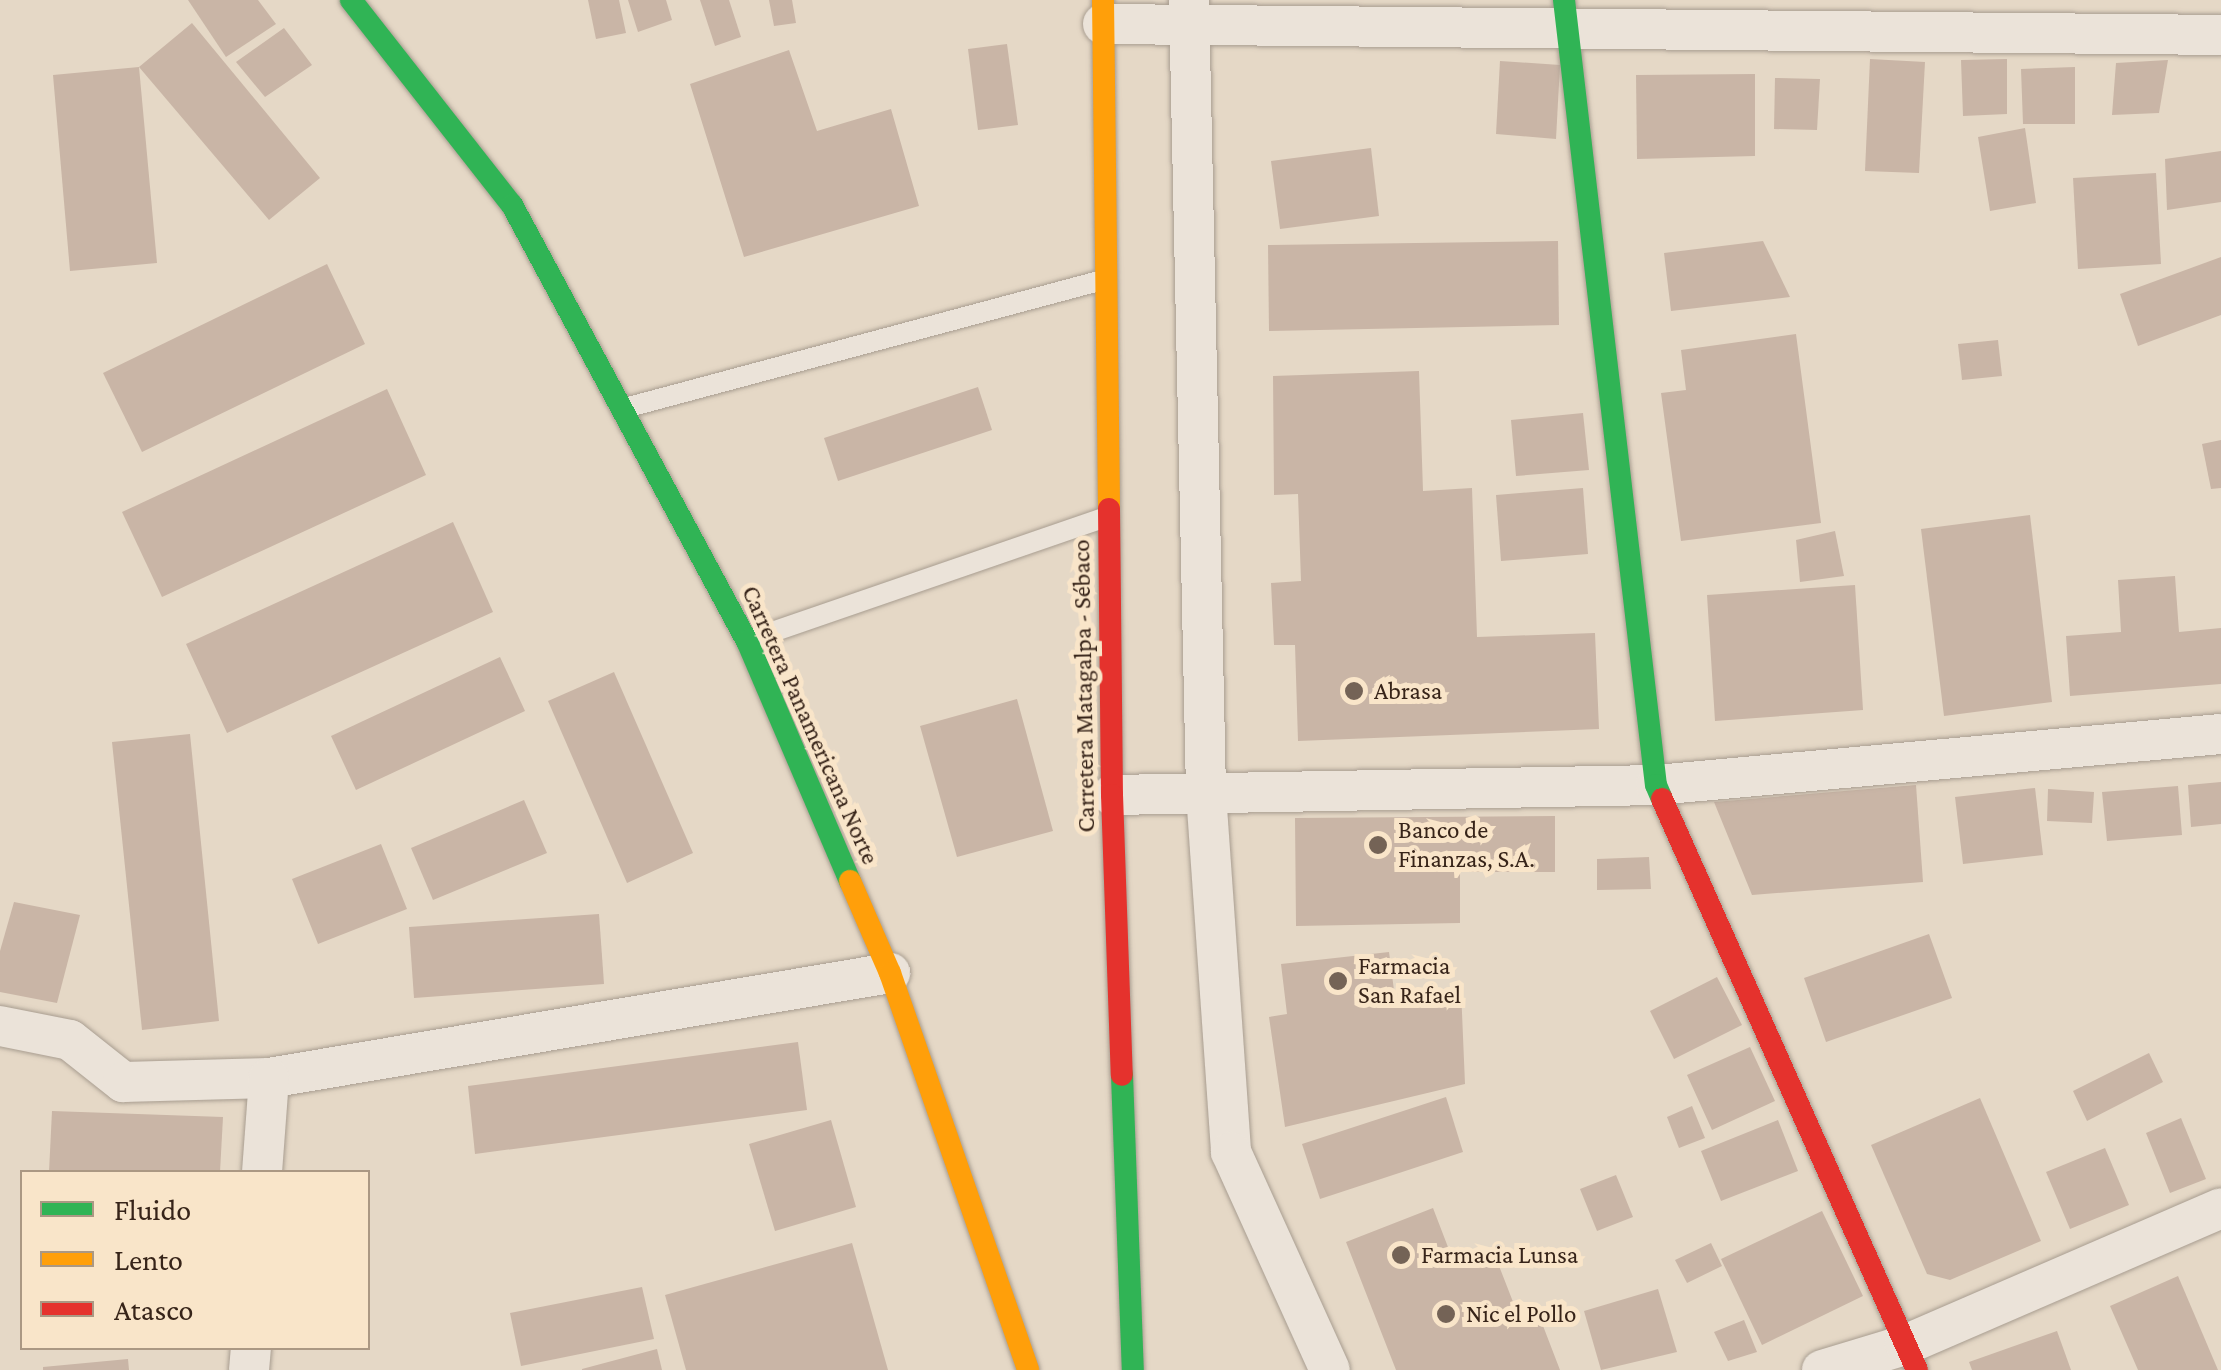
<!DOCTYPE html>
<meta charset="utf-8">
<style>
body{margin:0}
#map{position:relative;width:2221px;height:1370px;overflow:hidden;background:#e5d8c6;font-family:"Crimson Pro",serif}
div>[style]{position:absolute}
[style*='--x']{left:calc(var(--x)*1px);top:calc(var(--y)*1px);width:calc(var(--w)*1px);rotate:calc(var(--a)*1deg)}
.building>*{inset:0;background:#c9b5a6}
.roads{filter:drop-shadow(0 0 2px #a89d90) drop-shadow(0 0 2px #a89d90)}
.lane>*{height:20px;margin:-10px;padding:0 10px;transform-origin:10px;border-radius:10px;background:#ebe3d9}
.street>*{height:40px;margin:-20px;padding:0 20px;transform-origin:20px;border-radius:20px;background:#ebe3d9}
.fast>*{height:22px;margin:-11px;padding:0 11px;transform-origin:11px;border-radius:11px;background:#30b455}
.slow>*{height:22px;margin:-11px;padding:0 11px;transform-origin:11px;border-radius:11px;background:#ff9f0a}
.jam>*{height:22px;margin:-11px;padding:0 11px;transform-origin:11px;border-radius:11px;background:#e5322d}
.dots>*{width:28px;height:28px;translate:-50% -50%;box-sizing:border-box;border:5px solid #f9e5c9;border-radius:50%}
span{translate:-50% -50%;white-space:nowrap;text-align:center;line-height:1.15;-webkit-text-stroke:10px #f9e5c9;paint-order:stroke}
.street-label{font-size:25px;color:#372419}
.poi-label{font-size:25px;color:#372419}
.left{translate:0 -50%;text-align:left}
.legend{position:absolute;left:20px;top:1170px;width:350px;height:180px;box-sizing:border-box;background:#f9e5c9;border:2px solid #ab9883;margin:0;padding:12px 18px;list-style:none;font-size:30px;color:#372419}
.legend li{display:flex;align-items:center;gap:20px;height:50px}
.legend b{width:50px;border:2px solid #ab9883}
</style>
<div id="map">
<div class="building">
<div style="clip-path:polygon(188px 0,258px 0,276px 24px,226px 57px)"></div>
<div style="clip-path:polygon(588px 0,619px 0,626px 33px,596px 39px)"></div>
<div style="clip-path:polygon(628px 0,666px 0,672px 20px,638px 32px)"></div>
<div style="clip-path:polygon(700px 0,729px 0,741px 37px,715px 46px)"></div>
<div style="clip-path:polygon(769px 0,792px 0,796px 23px,774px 26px)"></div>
<div style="clip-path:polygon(192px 23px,320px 178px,269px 220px,139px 67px)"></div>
<div style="clip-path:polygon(284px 28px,312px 65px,265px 97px,236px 62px)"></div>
<div style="clip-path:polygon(1007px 44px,1018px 125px,978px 130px,968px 49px)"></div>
<div style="clip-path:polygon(789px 50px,817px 131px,891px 109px,919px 206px,744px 257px,690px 84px)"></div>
<div style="clip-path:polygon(1870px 59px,1925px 62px,1919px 173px,1865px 171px)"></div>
<div style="clip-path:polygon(2007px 59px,2007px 114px,1963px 116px,1961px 60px)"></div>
<div style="clip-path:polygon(2168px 60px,2159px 113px,2112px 115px,2116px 63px)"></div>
<div style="clip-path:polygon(1500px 61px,1560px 65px,1556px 139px,1496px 134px)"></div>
<div style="clip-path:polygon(139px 67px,157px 263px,70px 271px,53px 75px)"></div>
<div style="clip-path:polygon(2075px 67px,2075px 124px,2023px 124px,2021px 69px)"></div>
<div style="clip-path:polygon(1755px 74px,1755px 156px,1637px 159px,1636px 75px)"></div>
<div style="clip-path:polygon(1775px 78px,1820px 79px,1817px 130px,1774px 129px)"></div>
<div style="clip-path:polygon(2025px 128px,2036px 203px,1990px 211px,1978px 137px)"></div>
<div style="clip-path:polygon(1371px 148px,1379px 216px,1280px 229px,1271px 161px)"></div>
<div style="clip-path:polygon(2221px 151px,2221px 202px,2167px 210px,2165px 159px)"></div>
<div style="clip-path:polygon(2156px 173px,2161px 264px,2078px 269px,2073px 178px)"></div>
<div style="clip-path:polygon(1558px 241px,1559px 325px,1269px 331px,1268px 245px)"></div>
<div style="clip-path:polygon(1763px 241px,1790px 297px,1671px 311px,1664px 253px)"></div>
<div style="clip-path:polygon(2221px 257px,2221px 315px,2138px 346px,2120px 294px)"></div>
<div style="clip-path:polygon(327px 264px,365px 344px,142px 452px,103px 373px)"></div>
<div style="clip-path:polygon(1796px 334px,1821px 523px,1681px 541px,1661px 393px,1686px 390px,1681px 350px)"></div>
<div style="clip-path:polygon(1998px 340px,2002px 376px,1962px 380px,1958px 344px)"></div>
<div style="clip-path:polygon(1419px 371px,1423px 491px,1472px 488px,1477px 637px,1595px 633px,1599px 729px,1298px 741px,1295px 645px,1274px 645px,1271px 583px,1301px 581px,1298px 494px,1274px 495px,1273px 376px)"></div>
<div style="clip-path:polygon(978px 387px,992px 430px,838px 481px,824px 438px)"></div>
<div style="clip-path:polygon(387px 389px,426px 475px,162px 597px,122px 512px)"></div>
<div style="clip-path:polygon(1583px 413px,1589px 470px,1516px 476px,1511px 420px)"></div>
<div style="clip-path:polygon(2221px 440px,2221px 488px,2211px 489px,2202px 444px)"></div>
<div style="clip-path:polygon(1583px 488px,1588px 554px,1501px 561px,1496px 495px)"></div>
<div style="clip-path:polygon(2030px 515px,2052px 702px,1944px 716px,1921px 529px)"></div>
<div style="clip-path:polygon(453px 522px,493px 612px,227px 733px,186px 644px)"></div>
<div style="clip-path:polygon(1835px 531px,1844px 576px,1800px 582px,1796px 540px)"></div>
<div style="clip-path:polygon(2175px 576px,2179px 632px,2221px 628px,2221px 684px,2070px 696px,2066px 636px,2121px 632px,2118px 580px)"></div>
<div style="clip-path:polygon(1855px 585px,1863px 710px,1715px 721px,1707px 595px)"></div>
<div style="clip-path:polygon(500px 657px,525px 711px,356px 790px,331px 736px)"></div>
<div style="clip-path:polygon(614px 672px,693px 853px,627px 883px,548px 701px)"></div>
<div style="clip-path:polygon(1017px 699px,1053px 831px,957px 857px,920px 726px)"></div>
<div style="clip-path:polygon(190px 734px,219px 1021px,142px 1030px,112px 742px)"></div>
<div style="clip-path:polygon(2221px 782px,2221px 824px,2191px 827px,2188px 785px)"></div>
<div style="clip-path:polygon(1916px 785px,1923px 882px,1752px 895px,1714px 802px)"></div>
<div style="clip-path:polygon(2178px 786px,2182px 835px,2107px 841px,2102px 792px)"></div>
<div style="clip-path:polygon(2035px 788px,2043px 855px,1963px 864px,1955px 797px)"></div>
<div style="clip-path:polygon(2048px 789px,2094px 792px,2092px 823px,2047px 821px)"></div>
<div style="clip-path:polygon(524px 800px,547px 853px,433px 900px,411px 848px)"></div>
<div style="clip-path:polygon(1555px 816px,1555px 872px,1460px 872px,1460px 923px,1296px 926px,1295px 818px)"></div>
<div style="clip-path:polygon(381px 844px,407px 909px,318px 944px,292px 879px)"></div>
<div style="clip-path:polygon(1649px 857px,1651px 889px,1597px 890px,1597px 859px)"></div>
<div style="clip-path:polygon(14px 902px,80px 915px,57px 1003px,0 992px,0 951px)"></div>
<div style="clip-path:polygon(599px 914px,604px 984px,414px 998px,409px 927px)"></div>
<div style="clip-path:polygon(1929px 934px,1952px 998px,1826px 1042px,1804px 978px)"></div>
<div style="clip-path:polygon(1389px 952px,1395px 998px,1461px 989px,1465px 1084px,1285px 1127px,1269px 1017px,1287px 1014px,1281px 964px)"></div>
<div style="clip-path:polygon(1717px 977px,1742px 1025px,1674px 1059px,1650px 1011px)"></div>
<div style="clip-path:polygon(798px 1042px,807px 1110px,475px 1154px,468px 1086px)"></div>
<div style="clip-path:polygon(1750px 1047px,1775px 1101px,1712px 1130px,1687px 1075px)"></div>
<div style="clip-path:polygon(2149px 1053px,2163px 1082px,2087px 1121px,2073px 1091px)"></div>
<div style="clip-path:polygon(1446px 1097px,1463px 1152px,1320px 1199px,1302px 1144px)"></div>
<div style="clip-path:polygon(1980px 1098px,2041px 1241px,1950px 1280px,1927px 1274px,1871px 1145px)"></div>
<div style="clip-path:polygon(1692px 1106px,1705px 1138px,1679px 1148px,1667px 1117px)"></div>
<div style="clip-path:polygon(52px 1111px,223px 1117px,220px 1172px,49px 1172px)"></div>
<div style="clip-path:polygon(2181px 1118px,2206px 1179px,2170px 1193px,2146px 1133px)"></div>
<div style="clip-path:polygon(831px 1120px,856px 1207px,775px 1231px,749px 1144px)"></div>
<div style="clip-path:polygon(1778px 1120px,1798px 1171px,1721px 1201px,1701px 1151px)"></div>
<div style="clip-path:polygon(2105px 1148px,2129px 1205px,2070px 1229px,2046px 1172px)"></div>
<div style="clip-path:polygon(1616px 1175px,1633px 1217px,1597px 1231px,1580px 1189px)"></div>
<div style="clip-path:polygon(1433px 1208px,1456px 1268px,1494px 1253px,1522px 1325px,1540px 1318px,1560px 1370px,1396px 1370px,1346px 1242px)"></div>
<div style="clip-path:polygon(1822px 1211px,1863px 1296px,1762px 1345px,1721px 1259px)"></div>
<div style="clip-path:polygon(852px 1243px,888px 1370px,686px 1370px,665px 1295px)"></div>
<div style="clip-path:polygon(1711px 1243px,1722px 1266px,1687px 1283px,1675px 1260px)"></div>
<div style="clip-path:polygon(2178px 1276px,2218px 1370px,2138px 1370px,2110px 1306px)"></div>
<div style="clip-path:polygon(642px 1287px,654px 1339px,521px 1366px,510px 1313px)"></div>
<div style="clip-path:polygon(1658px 1289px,1677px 1352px,1601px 1370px,1584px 1311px)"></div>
<div style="clip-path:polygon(1744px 1320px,1757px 1352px,1728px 1361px,1714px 1332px)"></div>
<div style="clip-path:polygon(2057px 1331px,2071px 1370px,1972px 1370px,1969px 1362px)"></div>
<div style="clip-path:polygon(657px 1349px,662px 1370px,582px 1370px,582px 1369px)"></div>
<div style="clip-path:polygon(128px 1359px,129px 1370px,43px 1370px,43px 1367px)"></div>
</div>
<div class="roads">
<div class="lane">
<div style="--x:625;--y:408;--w:496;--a:-15"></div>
<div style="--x:749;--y:640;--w:375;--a:-19"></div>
</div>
<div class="street">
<div style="--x:1189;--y:0;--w:793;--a:88.77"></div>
<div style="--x:1206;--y:793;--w:360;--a:86"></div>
<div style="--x:1231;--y:1152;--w:239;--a:65.6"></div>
<div style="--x:1103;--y:24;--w:1118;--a:0.56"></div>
<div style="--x:1112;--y:795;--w:544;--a:-1.05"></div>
<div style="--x:1656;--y:785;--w:567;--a:-5.16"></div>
<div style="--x:0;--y:1026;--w:71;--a:11.3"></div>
<div style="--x:70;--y:1040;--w:68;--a:38.4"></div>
<div style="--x:123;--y:1082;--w:146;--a:-1.6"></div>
<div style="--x:269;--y:1078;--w:630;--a:-9.6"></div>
<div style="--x:262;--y:1172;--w:94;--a:-85.7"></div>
<div style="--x:249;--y:1370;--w:22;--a:-85"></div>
<div style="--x:1822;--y:1370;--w:87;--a:-16.8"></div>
<div style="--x:1905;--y:1345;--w:344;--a:-23.4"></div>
</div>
<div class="fast">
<div style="--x:351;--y:0;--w:261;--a:51.9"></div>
<div style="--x:512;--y:205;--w:495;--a:61.7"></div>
<div style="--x:747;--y:641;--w:261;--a:66.8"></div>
<div style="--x:1564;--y:0;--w:790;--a:83.32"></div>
<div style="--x:1656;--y:785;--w:15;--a:67"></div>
<div style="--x:1122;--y:1075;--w:295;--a:87.9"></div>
</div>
<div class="slow">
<div style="--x:1103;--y:0;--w:509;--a:89.32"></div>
<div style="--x:850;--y:881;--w:100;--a:66.5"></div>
<div style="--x:890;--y:973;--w:420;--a:70.8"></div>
</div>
<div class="jam">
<div style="--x:1109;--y:509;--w:286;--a:89.4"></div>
<div style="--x:1112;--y:795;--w:280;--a:88"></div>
<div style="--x:1662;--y:799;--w:625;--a:65.94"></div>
</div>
</div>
<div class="dots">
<div style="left:1354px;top:691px;background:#746356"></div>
<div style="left:1378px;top:845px;background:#746356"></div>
<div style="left:1338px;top:981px;background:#746356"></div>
<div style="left:1401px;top:1255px;background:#746356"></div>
<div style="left:1446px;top:1314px;background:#746356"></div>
</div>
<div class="street-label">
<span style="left:1084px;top:686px;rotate:-91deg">Carretera Matagalpa - Sébaco</span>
<span style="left:810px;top:725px;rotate:66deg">Carretera Panamericana Norte</span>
</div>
<div class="poi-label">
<span class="left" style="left:1374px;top:691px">Abrasa</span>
<span class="left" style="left:1398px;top:845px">Banco de<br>Finanzas, S.A.</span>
<span class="left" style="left:1358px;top:981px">Farmacia<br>San Rafael</span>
<span class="left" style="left:1421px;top:1255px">Farmacia Lunsa</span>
<span class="left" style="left:1466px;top:1314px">Nic el Pollo</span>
</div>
<ul class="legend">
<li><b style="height:12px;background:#30b455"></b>Fluido</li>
<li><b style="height:12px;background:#ff9f0a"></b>Lento</li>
<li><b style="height:12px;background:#e5322d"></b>Atasco</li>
</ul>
</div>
